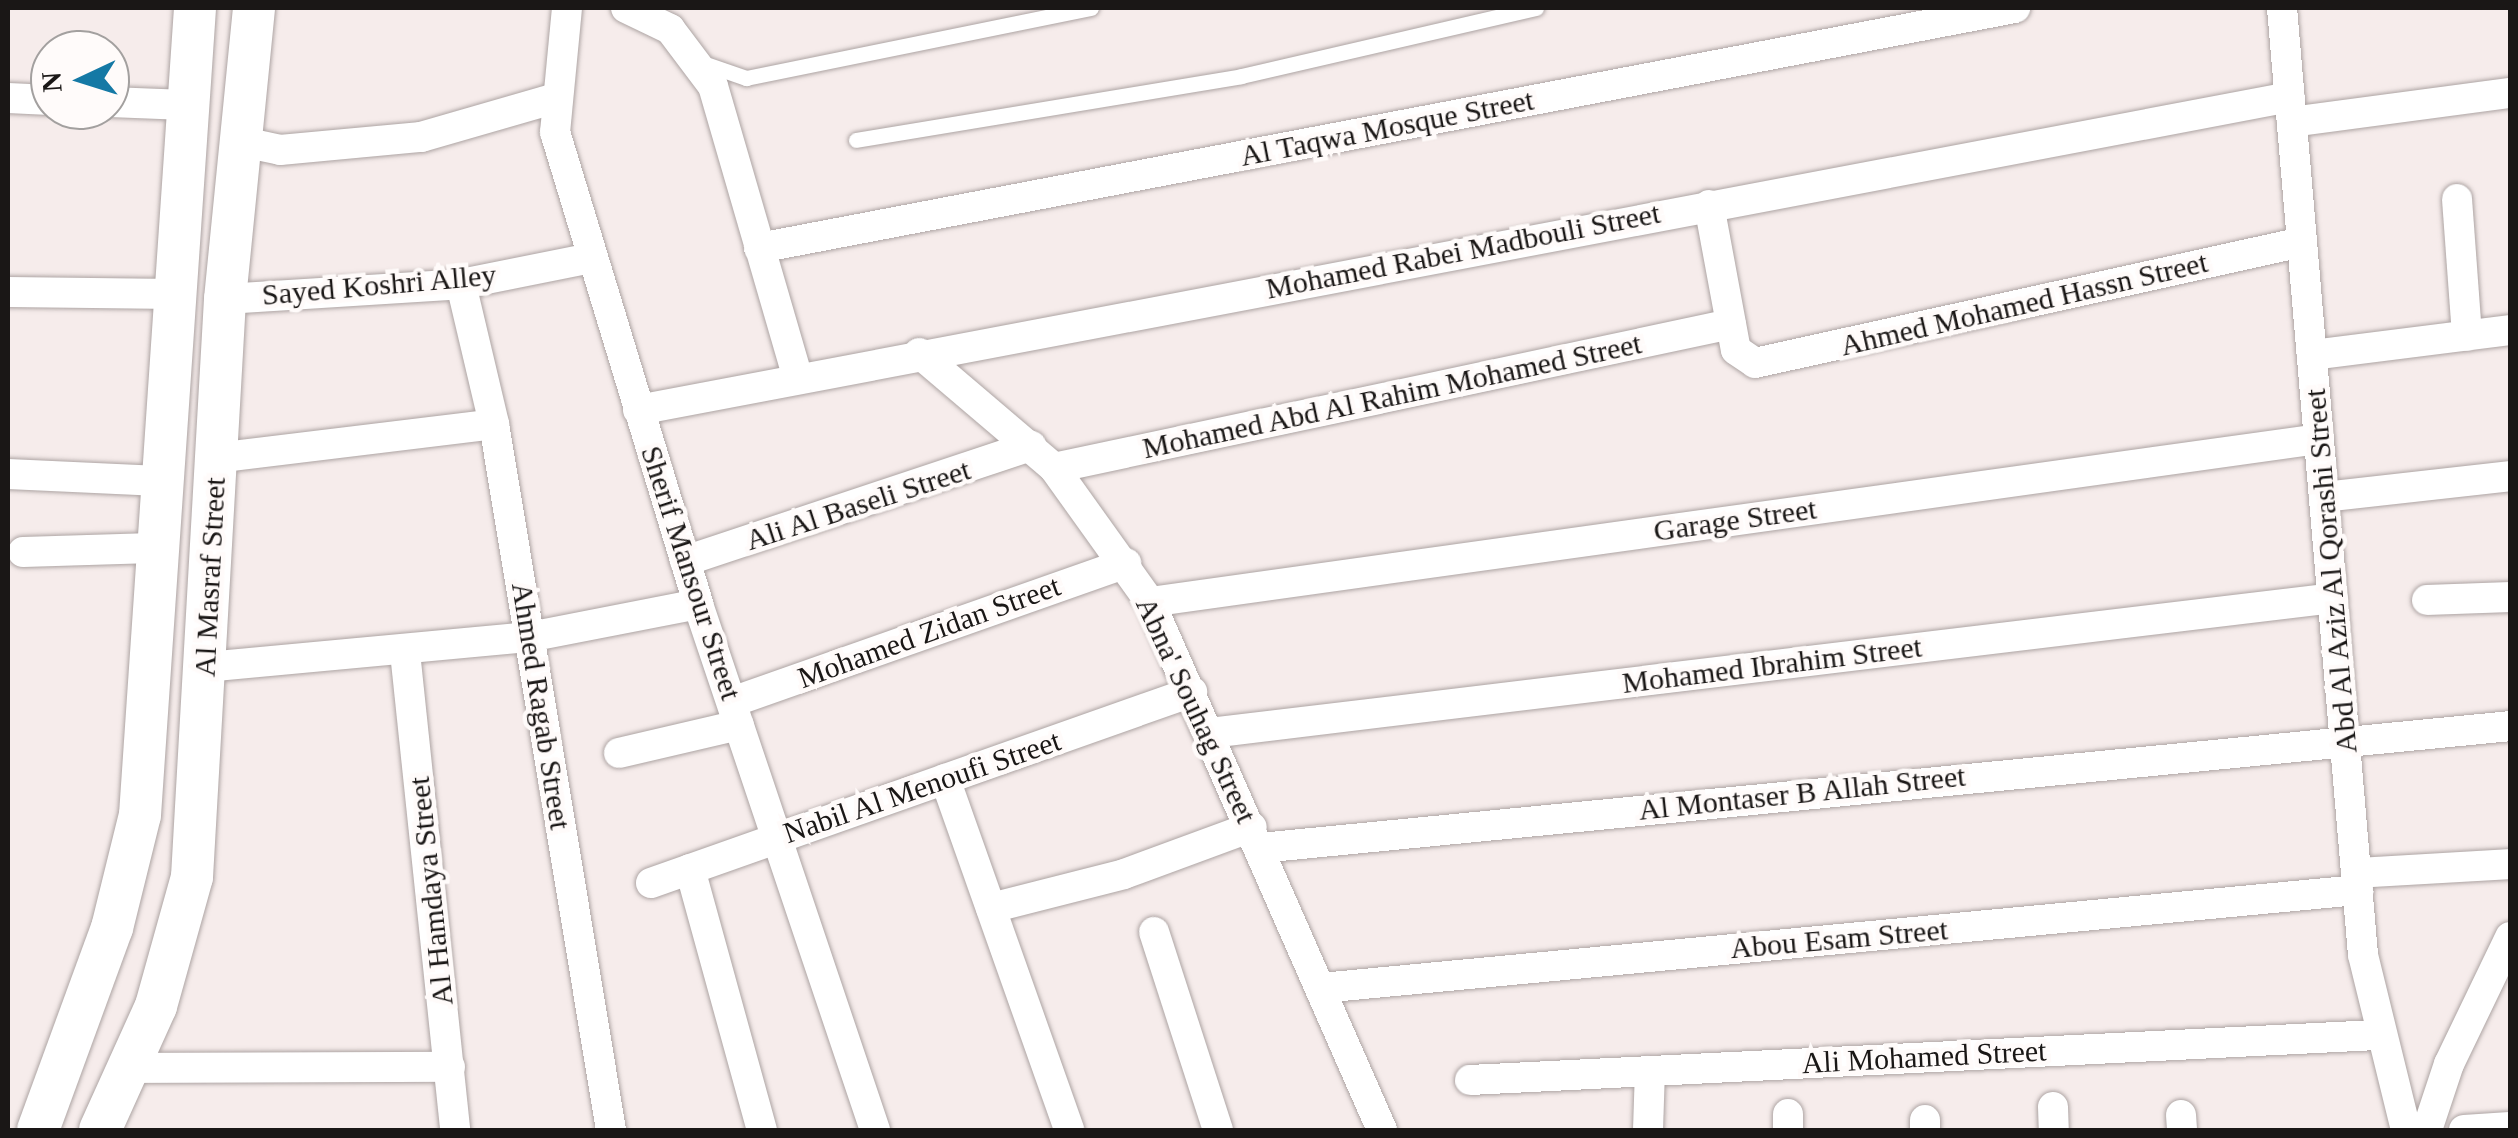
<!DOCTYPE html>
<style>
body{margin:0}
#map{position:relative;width:2518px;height:1138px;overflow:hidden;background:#f6eceb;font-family:Georgia,serif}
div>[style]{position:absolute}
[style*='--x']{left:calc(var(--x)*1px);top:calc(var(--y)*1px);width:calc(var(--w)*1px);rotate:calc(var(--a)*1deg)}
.roads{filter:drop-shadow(0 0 2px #ada4a3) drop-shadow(0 0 2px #ada4a3)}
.lane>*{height:15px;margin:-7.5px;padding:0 7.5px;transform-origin:7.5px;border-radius:7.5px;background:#fff}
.street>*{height:30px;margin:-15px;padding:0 15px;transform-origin:15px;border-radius:15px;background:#fff}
.secondary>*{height:42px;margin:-21px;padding:0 21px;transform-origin:21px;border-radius:21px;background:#fff}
span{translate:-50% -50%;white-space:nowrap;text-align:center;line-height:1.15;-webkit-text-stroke:9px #fffbfa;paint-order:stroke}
.street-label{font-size:30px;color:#1a1716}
.frame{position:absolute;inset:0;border:10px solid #1a1716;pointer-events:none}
.north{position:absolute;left:30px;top:30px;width:100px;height:100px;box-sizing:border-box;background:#fffbfa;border:2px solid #a3a09f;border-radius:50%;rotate:266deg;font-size:28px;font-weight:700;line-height:40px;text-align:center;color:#1a1716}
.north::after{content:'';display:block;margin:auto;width:35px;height:45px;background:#1579a5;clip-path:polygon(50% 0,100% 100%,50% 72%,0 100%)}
</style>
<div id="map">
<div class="roads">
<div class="lane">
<div style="--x:703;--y:63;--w:46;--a:19.2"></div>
<div style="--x:746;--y:78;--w:352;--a:-11.5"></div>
<div style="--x:856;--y:140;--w:390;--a:-9.4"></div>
<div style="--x:1241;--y:76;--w:303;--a:-13"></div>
</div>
<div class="street">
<div style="--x:567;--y:8;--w:125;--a:95.5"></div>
<div style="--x:555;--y:132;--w:493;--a:73.1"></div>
<div style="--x:698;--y:604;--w:555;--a:71.4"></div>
<div style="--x:626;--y:8;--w:49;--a:25.5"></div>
<div style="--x:670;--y:29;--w:71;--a:53"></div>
<div style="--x:713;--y:86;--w:304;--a:73.8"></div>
<div style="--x:2282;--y:8;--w:950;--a:85.11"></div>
<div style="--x:2363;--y:955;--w:180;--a:76.2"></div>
<div style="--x:8;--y:98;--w:42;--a:2.7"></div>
<div style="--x:110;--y:102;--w:76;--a:2.3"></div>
<div style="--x:2292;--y:122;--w:220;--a:-7.6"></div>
<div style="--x:243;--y:142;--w:38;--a:12"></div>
<div style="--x:280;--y:150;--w:142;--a:-5.3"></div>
<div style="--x:421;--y:137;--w:137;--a:-16.1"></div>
<div style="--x:2457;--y:199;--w:137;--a:85.8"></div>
<div style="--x:1709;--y:205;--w:147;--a:79.5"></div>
<div style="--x:1736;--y:350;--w:23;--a:34"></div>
<div style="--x:1755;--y:363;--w:560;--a:-12.47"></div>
<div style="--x:759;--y:248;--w:1279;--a:-10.82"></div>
<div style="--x:461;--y:284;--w:144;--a:76.7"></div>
<div style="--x:494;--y:424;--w:716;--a:80.59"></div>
<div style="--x:8;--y:292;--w:168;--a:0.7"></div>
<div style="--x:225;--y:299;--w:236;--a:-3.6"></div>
<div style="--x:461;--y:284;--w:133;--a:-11.3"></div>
<div style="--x:919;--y:353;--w:177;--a:40.4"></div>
<div style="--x:1054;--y:468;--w:165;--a:54.4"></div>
<div style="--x:1150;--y:602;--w:577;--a:66.28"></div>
<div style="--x:2312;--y:355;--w:200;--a:-7.2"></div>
<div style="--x:638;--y:410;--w:1681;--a:-10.73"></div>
<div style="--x:215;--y:458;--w:281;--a:-6.9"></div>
<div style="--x:1054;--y:468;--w:692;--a:-12.01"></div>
<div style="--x:8;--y:474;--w:152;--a:2.6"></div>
<div style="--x:2324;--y:497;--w:187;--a:-6.4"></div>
<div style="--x:23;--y:552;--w:130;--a:-1.8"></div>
<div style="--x:685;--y:561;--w:365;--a:-18.4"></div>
<div style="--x:2427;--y:600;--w:83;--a:-2.1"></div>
<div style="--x:1150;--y:602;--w:1180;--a:-7.94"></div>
<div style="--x:405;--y:652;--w:481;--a:84"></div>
<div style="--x:206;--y:667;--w:324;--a:-5.3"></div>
<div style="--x:529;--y:637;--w:172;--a:-11"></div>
<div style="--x:732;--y:702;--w:418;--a:-19.4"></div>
<div style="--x:1210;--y:733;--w:1131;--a:-6.85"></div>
<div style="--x:619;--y:753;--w:123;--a:-13.1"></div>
<div style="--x:945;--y:779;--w:372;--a:70.5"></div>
<div style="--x:1260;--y:848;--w:1256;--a:-5.57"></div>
<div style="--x:690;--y:869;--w:271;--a:74.6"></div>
<div style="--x:2356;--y:873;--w:154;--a:-3.3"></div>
<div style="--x:651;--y:883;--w:574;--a:-19.45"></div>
<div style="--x:991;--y:908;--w:137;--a:-14.3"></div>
<div style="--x:1124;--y:874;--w:136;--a:-20.2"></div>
<div style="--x:1154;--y:932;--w:208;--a:72.1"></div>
<div style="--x:1321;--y:988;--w:1042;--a:-5.4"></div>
<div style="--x:129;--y:1068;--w:321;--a:-0.2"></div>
<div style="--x:1470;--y:1080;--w:909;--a:-2.84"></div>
<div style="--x:2053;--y:1107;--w:23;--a:88"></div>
<div style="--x:2181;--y:1115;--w:15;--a:86"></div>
<div style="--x:1925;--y:1120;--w:10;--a:90"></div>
<div style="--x:1648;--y:1130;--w:59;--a:-88.1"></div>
<div style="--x:1788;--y:1130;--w:16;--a:-90"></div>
<div style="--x:2427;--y:1130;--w:70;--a:-71.6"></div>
<div style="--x:2449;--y:1064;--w:141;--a:-64.3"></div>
<div style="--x:2464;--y:1130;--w:46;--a:-3.7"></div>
</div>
<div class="secondary">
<div style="--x:38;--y:1130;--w:215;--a:-69.9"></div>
<div style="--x:112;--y:928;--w:116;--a:-76.1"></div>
<div style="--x:140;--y:815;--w:809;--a:-86.1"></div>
<div style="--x:100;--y:1130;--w:136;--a:-65.7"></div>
<div style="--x:156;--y:1006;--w:134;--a:-74.4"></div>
<div style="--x:192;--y:877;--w:579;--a:-86.73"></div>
<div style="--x:225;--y:299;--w:292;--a:-84.3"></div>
</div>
</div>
<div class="street-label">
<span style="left:1387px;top:128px;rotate:-11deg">Al Taqwa Mosque Street</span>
<span style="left:1463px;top:251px;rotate:-11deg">Mohamed Rabei Madbouli Street</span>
<span style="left:379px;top:285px;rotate:-5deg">Sayed Koshri Alley</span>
<span style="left:2024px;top:304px;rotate:-13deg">Ahmed Mohamed Hassn Street</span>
<span style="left:1392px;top:396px;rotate:-12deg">Mohamed Abd Al Rahim Mohamed Street</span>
<span style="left:858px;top:505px;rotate:-18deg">Ali Al Baseli Street</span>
<span style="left:1735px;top:520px;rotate:-8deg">Garage Street</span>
<span style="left:2331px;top:571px;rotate:-95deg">Abd Al Aziz Al Qorashi Street</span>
<span style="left:691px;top:573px;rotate:72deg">Sherif Mansour Street</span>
<span style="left:210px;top:577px;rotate:-87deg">Al Masraf Street</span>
<span style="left:929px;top:632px;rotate:-20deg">Mohamed Zidan Street</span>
<span style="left:1772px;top:665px;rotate:-7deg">Mohamed Ibrahim Street</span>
<span style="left:541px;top:706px;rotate:81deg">Ahmed Ragab Street</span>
<span style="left:1196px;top:710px;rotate:65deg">Abna' Souhag Street</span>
<span style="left:922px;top:787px;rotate:-19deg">Nabil Al Menoufi Street</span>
<span style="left:1802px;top:793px;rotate:-6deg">Al Montaser B Allah Street</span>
<span style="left:431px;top:891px;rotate:-96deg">Al Hamdaya Street</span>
<span style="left:1839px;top:939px;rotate:-5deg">Abou Esam Street</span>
<span style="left:1924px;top:1057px;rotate:-3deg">Ali Mohamed Street</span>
</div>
<div class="frame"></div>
<div class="north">N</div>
</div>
